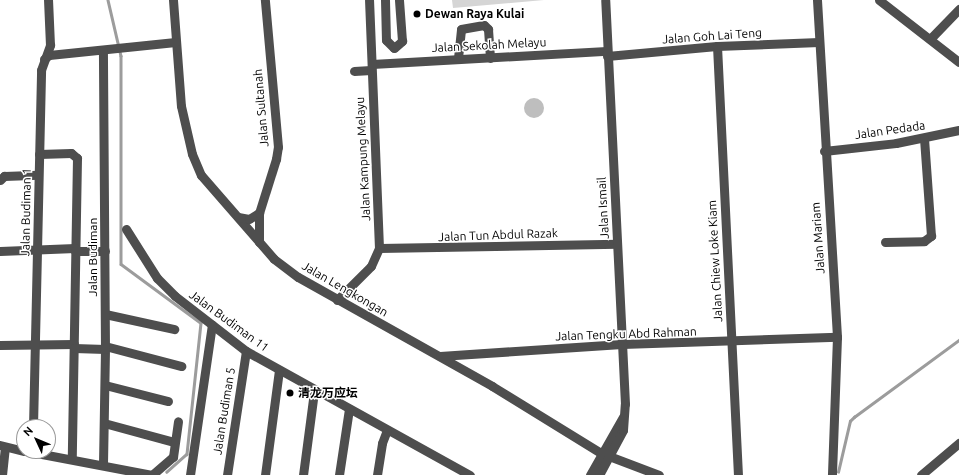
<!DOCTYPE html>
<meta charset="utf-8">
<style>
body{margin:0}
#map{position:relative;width:959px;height:475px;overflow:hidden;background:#fff;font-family:Ubuntu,"Noto Sans SC",sans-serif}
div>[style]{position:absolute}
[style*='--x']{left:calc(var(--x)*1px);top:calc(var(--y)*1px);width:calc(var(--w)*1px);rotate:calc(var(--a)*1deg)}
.green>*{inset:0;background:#d5d5d5}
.stream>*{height:2.5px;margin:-1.25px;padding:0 1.25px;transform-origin:1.25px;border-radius:1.25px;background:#9c9c9c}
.building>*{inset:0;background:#bebebe}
.round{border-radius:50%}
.minor>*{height:9px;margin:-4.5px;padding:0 4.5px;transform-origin:4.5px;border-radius:4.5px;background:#4e4e4e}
.dots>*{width:11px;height:11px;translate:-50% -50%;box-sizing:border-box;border:2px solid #fff;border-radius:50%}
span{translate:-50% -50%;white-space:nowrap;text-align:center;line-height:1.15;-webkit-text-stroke:3px #fff;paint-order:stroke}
.poi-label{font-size:12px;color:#000;font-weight:700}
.left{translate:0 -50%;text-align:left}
.street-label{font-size:12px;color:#000}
.north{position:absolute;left:16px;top:419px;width:40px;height:40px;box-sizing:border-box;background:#fff;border:1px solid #999;border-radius:50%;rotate:314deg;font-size:11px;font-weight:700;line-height:16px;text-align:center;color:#000}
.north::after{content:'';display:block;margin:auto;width:14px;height:18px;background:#000;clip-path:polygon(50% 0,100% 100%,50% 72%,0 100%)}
</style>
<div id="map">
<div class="green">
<div style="clip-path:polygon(452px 0,544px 0,453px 8px)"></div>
</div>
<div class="stream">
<div style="--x:108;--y:0;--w:57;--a:76.9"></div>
<div style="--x:121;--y:56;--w:208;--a:90"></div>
<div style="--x:121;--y:264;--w:99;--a:36.4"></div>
<div style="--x:201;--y:323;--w:132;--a:96.1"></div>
<div style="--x:187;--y:454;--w:27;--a:138"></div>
<div style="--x:838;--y:472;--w:52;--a:-76.8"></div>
<div style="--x:850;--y:421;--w:6;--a:-45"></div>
<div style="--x:854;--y:417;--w:130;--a:-36.3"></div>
</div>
<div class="building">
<div class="round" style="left:524px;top:98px;width:20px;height:20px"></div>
</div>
<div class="minor">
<div style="--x:173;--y:0;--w:106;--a:85.7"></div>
<div style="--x:181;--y:106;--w:49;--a:77.1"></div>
<div style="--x:192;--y:154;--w:23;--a:67"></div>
<div style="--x:201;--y:175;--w:111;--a:49"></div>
<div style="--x:274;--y:259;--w:30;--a:37"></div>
<div style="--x:298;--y:277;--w:223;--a:29.3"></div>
<div style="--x:492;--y:386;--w:128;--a:31.6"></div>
<div style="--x:601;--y:453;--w:62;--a:20.8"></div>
<div style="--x:385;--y:0;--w:40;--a:88.6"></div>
<div style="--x:386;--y:40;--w:11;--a:45"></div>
<div style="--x:394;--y:48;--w:11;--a:-41"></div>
<div style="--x:402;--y:41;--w:41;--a:-94.2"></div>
<div style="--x:817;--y:0;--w:338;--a:86.6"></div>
<div style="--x:837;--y:337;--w:138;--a:92.1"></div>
<div style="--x:879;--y:0;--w:101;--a:37.8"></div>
<div style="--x:930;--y:39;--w:42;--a:-46"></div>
<div style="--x:717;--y:46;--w:430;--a:87.2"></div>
<div style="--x:607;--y:56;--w:110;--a:-5.2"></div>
<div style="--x:717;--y:46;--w:102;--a:-2.2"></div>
<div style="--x:458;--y:58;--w:29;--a:-84"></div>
<div style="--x:461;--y:29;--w:23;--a:-10"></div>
<div style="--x:484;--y:25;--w:6;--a:45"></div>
<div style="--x:488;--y:29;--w:29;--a:86"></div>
<div style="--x:44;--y:59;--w:6;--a:-39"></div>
<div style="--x:49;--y:55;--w:127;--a:-5.9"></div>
<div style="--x:372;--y:64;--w:235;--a:-3.2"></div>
<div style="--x:354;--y:71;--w:17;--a:-3"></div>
<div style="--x:824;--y:151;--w:72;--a:-6.3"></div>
<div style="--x:896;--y:143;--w:64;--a:-11.7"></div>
<div style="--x:39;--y:154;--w:32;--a:-2"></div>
<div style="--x:71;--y:153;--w:8;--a:40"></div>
<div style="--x:77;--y:158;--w:301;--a:91"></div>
<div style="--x:0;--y:180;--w:6;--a:-45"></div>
<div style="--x:4;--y:176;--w:34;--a:-2"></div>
<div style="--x:259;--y:213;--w:29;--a:90"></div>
<div style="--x:238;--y:217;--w:11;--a:10"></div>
<div style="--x:249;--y:219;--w:12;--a:-31"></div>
<div style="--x:259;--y:213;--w:57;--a:-72.5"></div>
<div style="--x:276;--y:159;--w:12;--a:-81"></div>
<div style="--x:278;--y:147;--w:148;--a:-95.1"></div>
<div style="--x:126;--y:229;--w:58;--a:57.7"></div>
<div style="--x:157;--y:278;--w:25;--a:45"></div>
<div style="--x:175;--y:296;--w:90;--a:37.8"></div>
<div style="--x:246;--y:351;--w:256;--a:29"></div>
<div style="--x:885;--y:242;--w:39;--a:-1"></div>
<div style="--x:924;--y:241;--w:9;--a:-36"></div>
<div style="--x:931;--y:236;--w:98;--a:-94.1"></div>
<div style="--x:379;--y:248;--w:238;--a:-1"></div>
<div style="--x:0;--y:251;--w:75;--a:-2.3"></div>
<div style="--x:75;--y:251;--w:30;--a:0"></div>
<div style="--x:337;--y:300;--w:48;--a:-45"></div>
<div style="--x:371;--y:266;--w:20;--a:-66"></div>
<div style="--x:379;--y:248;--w:248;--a:-92.3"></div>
<div style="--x:105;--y:314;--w:71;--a:12.3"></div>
<div style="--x:0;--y:345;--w:74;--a:-0.8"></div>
<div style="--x:105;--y:346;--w:79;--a:14.7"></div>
<div style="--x:74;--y:348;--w:31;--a:2"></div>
<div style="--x:440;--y:356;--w:182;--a:-3.8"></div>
<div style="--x:622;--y:344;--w:215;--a:-1.9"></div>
<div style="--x:105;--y:385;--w:65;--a:14.3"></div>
<div style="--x:104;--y:423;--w:73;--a:15.2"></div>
<div style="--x:33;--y:427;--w:357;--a:-88.7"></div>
<div style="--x:41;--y:70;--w:27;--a:-70"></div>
<div style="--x:50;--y:45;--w:45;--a:-92.5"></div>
<div style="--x:0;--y:445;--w:25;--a:14"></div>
<div style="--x:26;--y:451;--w:128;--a:10.8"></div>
<div style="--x:103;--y:464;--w:115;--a:-89"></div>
<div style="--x:105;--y:349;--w:299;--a:-90.4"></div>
<div style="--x:2;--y:475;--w:28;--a:-84"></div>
<div style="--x:152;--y:475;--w:28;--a:-41"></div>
<div style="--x:173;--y:457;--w:36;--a:-82"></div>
<div style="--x:190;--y:475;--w:152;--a:-81.7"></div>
<div style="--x:227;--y:475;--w:125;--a:-81.3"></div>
<div style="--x:265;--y:475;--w:106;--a:-82.4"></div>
<div style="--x:303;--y:475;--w:85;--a:-82.5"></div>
<div style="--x:339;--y:475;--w:67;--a:-81.4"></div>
<div style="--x:377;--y:475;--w:32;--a:-81"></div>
<div style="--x:382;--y:443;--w:14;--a:-69"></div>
<div style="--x:590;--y:475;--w:67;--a:-60.4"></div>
<div style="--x:599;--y:475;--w:51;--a:-61.9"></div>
<div style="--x:623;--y:430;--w:26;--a:-86"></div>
<div style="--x:625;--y:404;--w:404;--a:-92.8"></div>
<div style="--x:921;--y:475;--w:50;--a:-40.1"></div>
</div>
<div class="dots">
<div style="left:417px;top:14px;background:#000"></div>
<div style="left:290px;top:393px;background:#000"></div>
</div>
<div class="poi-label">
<span class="left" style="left:425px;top:14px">Dewan Raya Kulai</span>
<span class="left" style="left:298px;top:393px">清龙万应坛</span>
</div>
<div class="street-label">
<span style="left:712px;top:36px;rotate:-4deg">Jalan Goh Lai Teng</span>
<span style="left:489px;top:45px;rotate:-3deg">Jalan Sekolah Melayu</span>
<span style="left:261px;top:108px;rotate:-95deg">Jalan Sultanah</span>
<span style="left:890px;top:130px;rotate:-8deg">Jalan Pedada</span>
<span style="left:363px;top:159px;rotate:-93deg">Jalan Kampung Melayu</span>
<span style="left:603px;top:208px;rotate:-93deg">Jalan Ismail</span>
<span style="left:26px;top:212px;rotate:-89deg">Jalan Budiman 1</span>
<span style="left:498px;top:235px;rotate:-2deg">Jalan Tun Abdul Razak</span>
<span style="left:818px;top:238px;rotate:-94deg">Jalan Mariam</span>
<span style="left:93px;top:257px;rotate:-90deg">Jalan Budiman</span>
<span style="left:715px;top:261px;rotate:-93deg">Jalan Chiew Loke Kiam</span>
<span style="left:345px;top:289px;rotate:30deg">Jalan Lengkongan</span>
<span style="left:229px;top:321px;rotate:36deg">Jalan Budiman 11</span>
<span style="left:626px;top:334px;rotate:-2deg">Jalan Tengku Abd Rahman</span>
<span style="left:224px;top:411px;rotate:-81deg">Jalan Budiman 5</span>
</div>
<div class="north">N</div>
</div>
